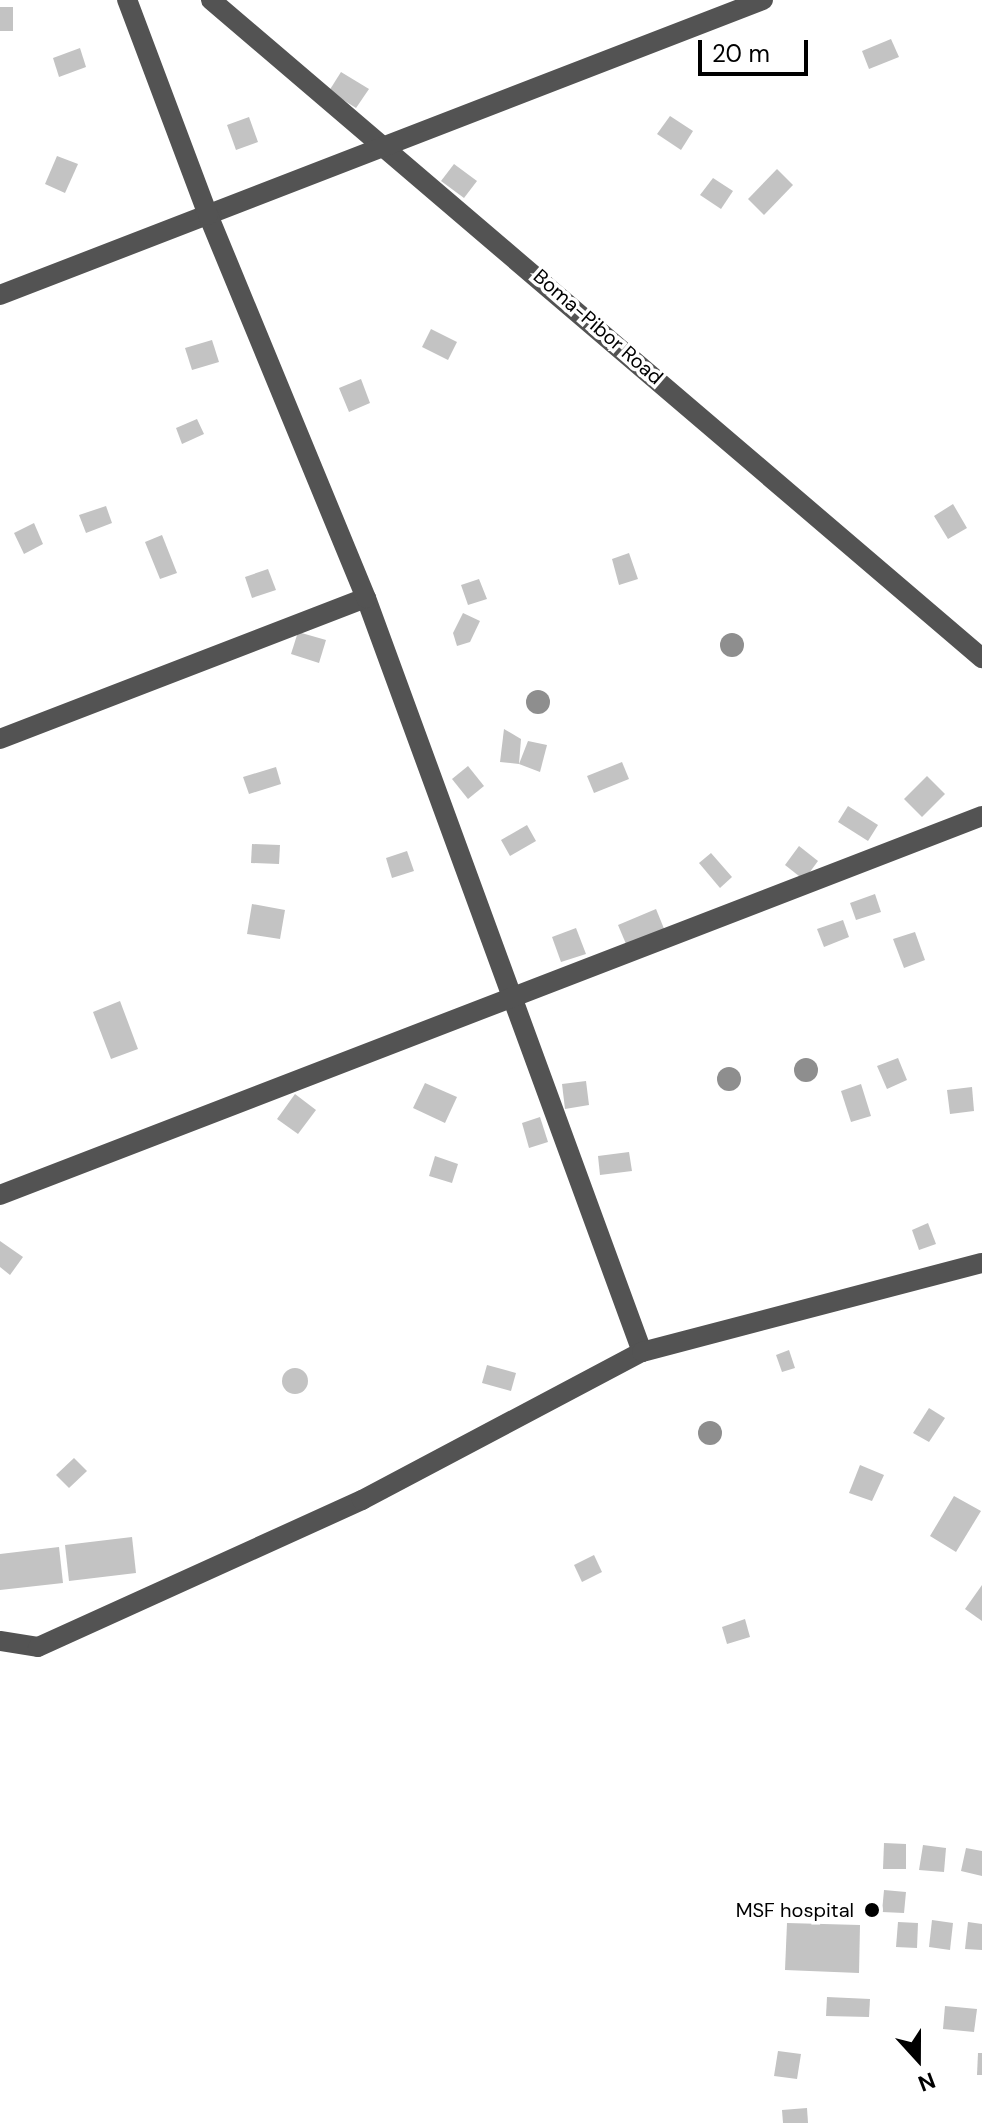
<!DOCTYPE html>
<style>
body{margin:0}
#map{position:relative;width:982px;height:2123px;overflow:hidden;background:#fff;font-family:"DM Sans",sans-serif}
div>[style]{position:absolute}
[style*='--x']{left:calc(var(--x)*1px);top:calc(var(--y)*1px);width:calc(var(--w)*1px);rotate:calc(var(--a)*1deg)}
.building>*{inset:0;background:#c3c3c3}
.round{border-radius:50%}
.minor>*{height:20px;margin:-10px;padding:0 10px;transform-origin:10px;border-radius:10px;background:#535353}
.trees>*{width:24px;height:24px;margin:-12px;border-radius:50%;background:#8e8e8e}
.dots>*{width:22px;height:22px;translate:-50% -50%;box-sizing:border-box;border:4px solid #fff;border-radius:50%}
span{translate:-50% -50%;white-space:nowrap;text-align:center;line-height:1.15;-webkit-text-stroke:7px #fff;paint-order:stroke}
.street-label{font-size:20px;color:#000}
.poi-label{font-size:20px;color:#000}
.right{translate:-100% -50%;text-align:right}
.north{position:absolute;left:878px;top:2019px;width:80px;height:80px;-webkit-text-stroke:6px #fff;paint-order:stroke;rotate:159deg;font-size:22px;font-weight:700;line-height:32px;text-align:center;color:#000}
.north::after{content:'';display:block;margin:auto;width:28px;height:36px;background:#000;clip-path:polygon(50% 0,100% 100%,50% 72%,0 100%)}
.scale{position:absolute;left:698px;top:40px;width:110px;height:36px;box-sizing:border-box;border:4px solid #000;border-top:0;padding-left:10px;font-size:24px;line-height:28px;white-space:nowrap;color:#000;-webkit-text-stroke:6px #fff;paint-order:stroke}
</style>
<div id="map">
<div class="building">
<div style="clip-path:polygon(0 7px,13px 7px,13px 31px,0 31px)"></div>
<div style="clip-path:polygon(891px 39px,899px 57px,869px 69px,862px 51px)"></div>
<div style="clip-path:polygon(80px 48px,86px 67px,59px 77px,53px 58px)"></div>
<div style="clip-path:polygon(341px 72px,369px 89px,356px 108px,329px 91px)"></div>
<div style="clip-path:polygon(670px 116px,693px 131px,681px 150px,657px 134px)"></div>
<div style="clip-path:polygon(249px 117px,258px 142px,236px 150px,227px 125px)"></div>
<div style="clip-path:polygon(57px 156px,78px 164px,65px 193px,45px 184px)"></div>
<div style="clip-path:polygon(454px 164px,477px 181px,464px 198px,441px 181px)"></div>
<div style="clip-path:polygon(777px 169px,793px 185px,764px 215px,748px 199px)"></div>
<div style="clip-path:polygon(713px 178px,733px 191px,721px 209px,700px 195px)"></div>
<div style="clip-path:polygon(431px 329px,457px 342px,448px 360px,422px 347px)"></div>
<div style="clip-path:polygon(212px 340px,219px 362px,192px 370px,185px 348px)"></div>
<div style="clip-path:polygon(361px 379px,370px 403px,349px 412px,339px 388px)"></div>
<div style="clip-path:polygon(197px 419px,204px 434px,182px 444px,176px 428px)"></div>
<div style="clip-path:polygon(953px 504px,967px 528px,948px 539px,934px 516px)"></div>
<div style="clip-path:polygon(106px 506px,112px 523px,86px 533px,79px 515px)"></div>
<div style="clip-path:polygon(34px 523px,43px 544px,24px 554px,14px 533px)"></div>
<div style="clip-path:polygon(162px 535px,177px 573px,160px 579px,145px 542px)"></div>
<div style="clip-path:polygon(629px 553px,638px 579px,619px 585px,612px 559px)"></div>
<div style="clip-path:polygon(268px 569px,276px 590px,252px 598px,245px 577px)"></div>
<div style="clip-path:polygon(479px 579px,487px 599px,468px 605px,461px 585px)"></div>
<div style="clip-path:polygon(463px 613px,480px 621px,470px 642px,457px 646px,453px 633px)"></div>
<div style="clip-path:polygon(298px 632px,326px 640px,319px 663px,291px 654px)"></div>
<div style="clip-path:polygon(504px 729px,521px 739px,519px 764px,500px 762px)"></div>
<div style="clip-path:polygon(528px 741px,547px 745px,540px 772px,519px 764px)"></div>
<div style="clip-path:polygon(622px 762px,629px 779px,594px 793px,587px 776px)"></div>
<div style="clip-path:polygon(468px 766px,484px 786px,468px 799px,452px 779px)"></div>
<div style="clip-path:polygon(276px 767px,281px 784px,249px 794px,243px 777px)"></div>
<div style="clip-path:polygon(927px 776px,945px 794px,922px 817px,904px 799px)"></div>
<div style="clip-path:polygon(848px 806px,878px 825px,868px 841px,838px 822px)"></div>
<div style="clip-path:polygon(527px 825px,536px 841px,510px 856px,501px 840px)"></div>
<div style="clip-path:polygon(252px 844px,280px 845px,279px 864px,251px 863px)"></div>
<div style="clip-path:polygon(799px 846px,818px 861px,804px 880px,785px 865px)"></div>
<div style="clip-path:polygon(407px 851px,414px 871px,392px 878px,386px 858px)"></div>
<div style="clip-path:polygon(711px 853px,732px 877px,720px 888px,699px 863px)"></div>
<div style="clip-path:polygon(875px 894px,881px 912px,856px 920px,850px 903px)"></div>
<div style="clip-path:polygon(252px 904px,285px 910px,280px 939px,247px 934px)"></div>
<div style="clip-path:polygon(656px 909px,667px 936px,629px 951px,618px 925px)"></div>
<div style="clip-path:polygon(843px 920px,849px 937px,824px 947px,817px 929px)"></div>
<div style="clip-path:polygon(576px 928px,586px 954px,561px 962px,552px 937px)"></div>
<div style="clip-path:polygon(915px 932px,925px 960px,904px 968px,893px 939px)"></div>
<div style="clip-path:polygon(120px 1001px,138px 1049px,111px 1059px,93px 1012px)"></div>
<div style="clip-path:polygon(898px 1058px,907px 1080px,887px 1089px,877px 1066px)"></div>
<div style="clip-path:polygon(586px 1081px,589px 1105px,565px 1109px,562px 1084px)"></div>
<div style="clip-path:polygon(425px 1083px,457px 1097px,445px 1123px,413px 1108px)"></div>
<div style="clip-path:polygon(861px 1084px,871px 1116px,851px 1122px,841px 1091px)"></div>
<div style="clip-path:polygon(972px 1087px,974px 1111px,950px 1114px,947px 1090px)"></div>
<div style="clip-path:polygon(295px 1094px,316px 1110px,298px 1134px,277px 1119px)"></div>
<div style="clip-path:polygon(540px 1117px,548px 1142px,529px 1148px,522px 1123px)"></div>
<div style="clip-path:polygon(629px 1152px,632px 1171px,600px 1175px,598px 1156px)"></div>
<div style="clip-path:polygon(435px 1156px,458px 1164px,452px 1183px,429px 1176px)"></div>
<div style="clip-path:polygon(928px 1223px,936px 1244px,919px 1250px,912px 1230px)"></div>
<div style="clip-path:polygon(0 1241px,23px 1257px,10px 1275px,0 1267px)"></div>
<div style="clip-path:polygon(789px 1350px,795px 1368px,782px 1372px,776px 1355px)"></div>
<div style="clip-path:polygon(487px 1365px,516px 1373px,511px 1391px,482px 1383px)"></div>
<div class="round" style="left:282px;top:1368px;width:26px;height:26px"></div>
<div style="clip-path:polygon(929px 1408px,945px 1418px,929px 1442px,913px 1433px)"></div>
<div style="clip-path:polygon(74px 1458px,87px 1471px,69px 1488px,56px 1475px)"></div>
<div style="clip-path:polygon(860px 1465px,884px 1475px,872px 1501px,849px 1493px)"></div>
<div style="clip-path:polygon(954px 1496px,981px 1511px,956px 1552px,930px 1536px)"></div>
<div style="clip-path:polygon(132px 1537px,136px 1573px,69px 1581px,65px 1545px)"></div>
<div style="clip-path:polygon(59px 1547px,63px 1583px,0 1590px,0 1554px)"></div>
<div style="clip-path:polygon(594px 1555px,602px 1572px,582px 1582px,574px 1565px)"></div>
<div style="clip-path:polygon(982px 1585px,982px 1621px,965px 1609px)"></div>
<div style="clip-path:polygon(745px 1619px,750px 1637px,727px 1644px,722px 1627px)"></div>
<div style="clip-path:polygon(884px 1843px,906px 1844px,906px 1869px,883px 1869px)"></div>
<div style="clip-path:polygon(923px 1845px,946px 1848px,944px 1872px,919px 1870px)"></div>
<div style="clip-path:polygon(966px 1848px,982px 1851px,982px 1876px,961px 1871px)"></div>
<div style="clip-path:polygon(884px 1890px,906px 1892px,904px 1913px,882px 1912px)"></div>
<div style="clip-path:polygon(932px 1920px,953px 1923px,950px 1950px,929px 1947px)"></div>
<div style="clip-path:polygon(898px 1922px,918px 1923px,917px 1948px,896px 1947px)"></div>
<div style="clip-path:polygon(968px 1922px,982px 1924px,982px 1950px,965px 1949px)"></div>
<div style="clip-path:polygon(787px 1923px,860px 1925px,859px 1973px,785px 1970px)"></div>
<div style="clip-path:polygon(827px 1997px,870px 1999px,869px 2017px,826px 2016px)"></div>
<div style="clip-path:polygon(945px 2006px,977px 2009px,974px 2032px,943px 2029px)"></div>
<div style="clip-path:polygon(778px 2051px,801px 2054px,797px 2079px,774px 2076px)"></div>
<div style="clip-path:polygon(978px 2053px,982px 2053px,982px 2075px,977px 2075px)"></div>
<div style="clip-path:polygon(807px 2108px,808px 2123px,783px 2123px,782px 2110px)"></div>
</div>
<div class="minor">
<div style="--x:211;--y:0;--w:1014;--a:40.48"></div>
<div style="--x:0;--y:295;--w:818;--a:-21.14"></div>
<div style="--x:366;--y:598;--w:803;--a:69.89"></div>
<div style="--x:0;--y:739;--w:392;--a:-21.1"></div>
<div style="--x:366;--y:598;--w:414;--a:-112.4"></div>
<div style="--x:208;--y:215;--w:230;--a:-110.6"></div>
<div style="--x:0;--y:1195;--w:1053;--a:-21.1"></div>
<div style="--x:0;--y:1641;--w:38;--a:9"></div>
<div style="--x:38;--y:1647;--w:356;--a:-24.4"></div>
<div style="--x:362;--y:1500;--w:317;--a:-27.9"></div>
<div style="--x:642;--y:1352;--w:351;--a:-14.7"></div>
</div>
<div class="trees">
<div style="left:732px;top:645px"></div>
<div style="left:538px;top:702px"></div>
<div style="left:806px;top:1070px"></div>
<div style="left:729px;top:1079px"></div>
<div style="left:710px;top:1433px"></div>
</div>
<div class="dots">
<div style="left:872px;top:1910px;background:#000"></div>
</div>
<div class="street-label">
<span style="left:598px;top:327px;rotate:41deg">Boma-Pibor Road</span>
</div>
<div class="poi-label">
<span class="right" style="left:854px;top:1910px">MSF hospital</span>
</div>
<div class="north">N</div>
<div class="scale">20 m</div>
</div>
